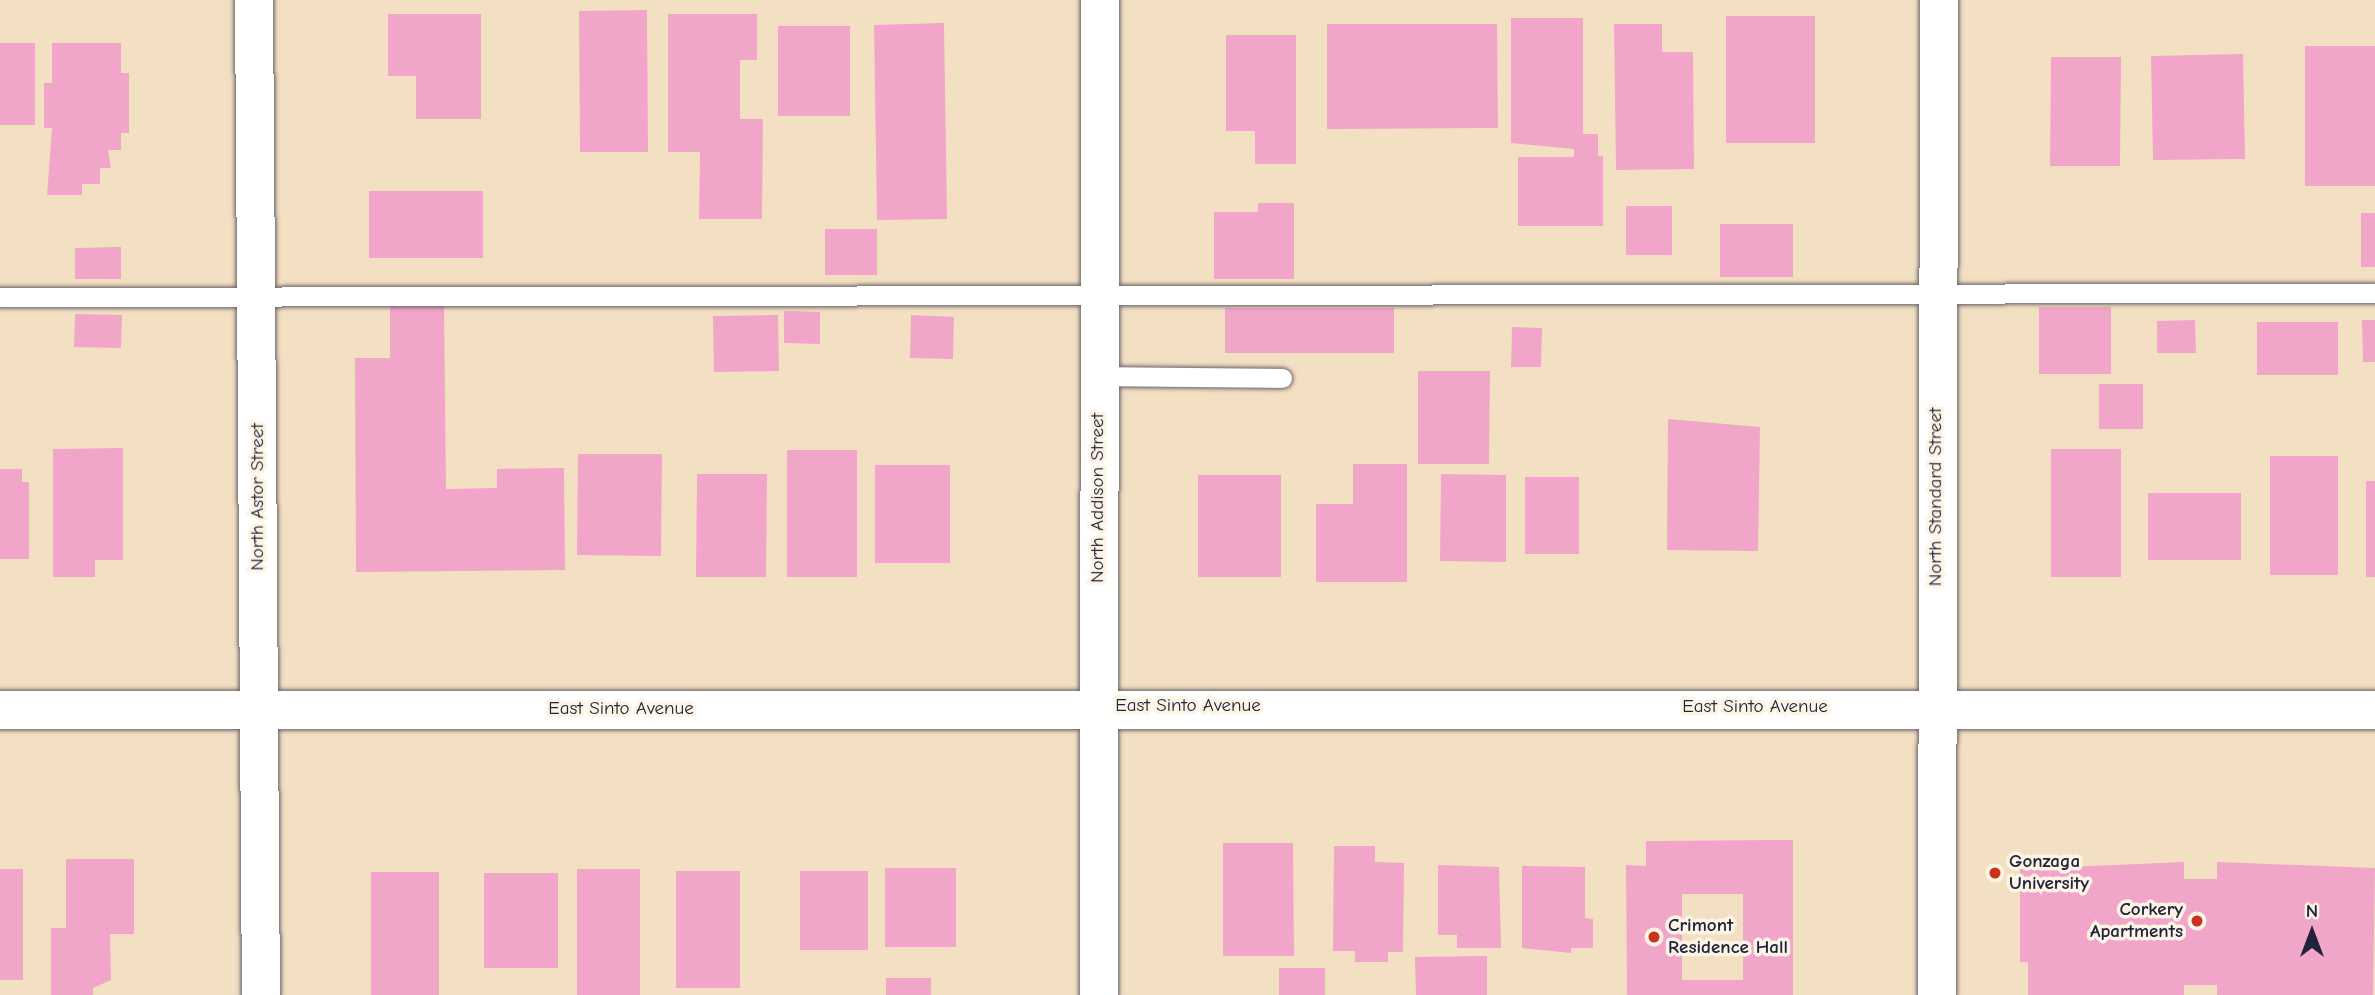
<!DOCTYPE html>
<style>
body{margin:0}
#map{position:relative;width:2375px;height:995px;overflow:hidden;background:#f3e0c3;font-family:"Comic Neue",sans-serif}
div>[style]{position:absolute}
[style*='--x']{left:calc(var(--x)*1px);top:calc(var(--y)*1px);width:calc(var(--w)*1px);rotate:calc(var(--a)*1deg)}
.building>*{inset:0;background:#f1a5c8}
.roads{filter:drop-shadow(0 0 2px #6b646b) drop-shadow(0 0 2px #6b646b)}
.service>*{height:19px;margin:-9.5px;padding:0 9.5px;transform-origin:9.5px;border-radius:9.5px;background:#fff}
.minor>*{height:38px;margin:-19px;padding:0 19px;transform-origin:19px;border-radius:19px;background:#fff}
.dots>*{width:19px;height:19px;translate:-50% -50%;box-sizing:border-box;border:4px solid #fcf5e5;border-radius:50%}
span{translate:-50% -50%;white-space:nowrap;text-align:center;line-height:1.15;-webkit-text-stroke:7px #fcf5e5;paint-order:stroke}
.street-label{font-size:19px;color:#22223b}
.poi-label{font-size:19px;color:#22223b;font-weight:700}
.left{translate:0 -50%;text-align:left}
.right{translate:-100% -50%;text-align:right}
.north{position:absolute;left:2277px;top:897px;width:70px;height:70px;-webkit-text-stroke:5px #fcf5e5;paint-order:stroke;rotate:0deg;font-size:19px;font-weight:700;line-height:28px;text-align:center;color:#22223b}
.north::after{content:'';display:block;margin:auto;width:24px;height:32px;background:#22223b;clip-path:polygon(50% 0,100% 100%,50% 72%,0 100%)}
</style>
<div id="map">
<div class="building">
<div style="clip-path:polygon(647px 10px,648px 152px,580px 152px,579px 11px)"></div>
<div style="clip-path:polygon(388px 14px,481px 14px,481px 119px,416px 119px,416px 76px,388px 76px)"></div>
<div style="clip-path:polygon(668px 14px,757px 14px,757px 60px,740px 60px,740px 119px,763px 119px,762px 219px,699px 219px,700px 152px,668px 152px)"></div>
<div style="clip-path:polygon(1726px 16px,1815px 16px,1815px 143px,1726px 143px)"></div>
<div style="clip-path:polygon(1511px 18px,1583px 18px,1583px 134px,1598px 134px,1598px 156px,1603px 156px,1603px 226px,1518px 226px,1518px 157px,1574px 157px,1574px 149px,1511px 143px)"></div>
<div style="clip-path:polygon(944px 23px,947px 219px,877px 220px,874px 25px)"></div>
<div style="clip-path:polygon(1327px 24px,1497px 24px,1498px 128px,1327px 129px)"></div>
<div style="clip-path:polygon(1614px 24px,1662px 24px,1662px 52px,1693px 52px,1694px 169px,1616px 170px)"></div>
<div style="clip-path:polygon(778px 26px,850px 26px,850px 116px,778px 116px)"></div>
<div style="clip-path:polygon(1226px 35px,1296px 35px,1296px 164px,1255px 164px,1255px 131px,1226px 131px)"></div>
<div style="clip-path:polygon(0 43px,35px 43px,35px 125px,0 125px)"></div>
<div style="clip-path:polygon(52px 43px,121px 43px,121px 73px,129px 73px,129px 133px,121px 133px,121px 150px,108px 150px,111px 168px,100px 168px,100px 184px,82px 184px,82px 195px,47px 195px,52px 128px,44px 128px,44px 83px,52px 83px)"></div>
<div style="clip-path:polygon(2305px 46px,2375px 46px,2375px 186px,2305px 186px)"></div>
<div style="clip-path:polygon(2243px 54px,2245px 159px,2153px 160px,2151px 56px)"></div>
<div style="clip-path:polygon(2051px 57px,2121px 57px,2120px 166px,2050px 166px)"></div>
<div style="clip-path:polygon(369px 191px,483px 191px,483px 258px,369px 258px)"></div>
<div style="clip-path:polygon(1258px 203px,1294px 203px,1294px 279px,1214px 279px,1214px 212px,1258px 212px)"></div>
<div style="clip-path:polygon(1626px 206px,1672px 206px,1672px 255px,1626px 255px)"></div>
<div style="clip-path:polygon(2361px 213px,2375px 213px,2375px 267px,2361px 267px)"></div>
<div style="clip-path:polygon(1720px 224px,1793px 224px,1793px 277px,1720px 277px)"></div>
<div style="clip-path:polygon(825px 229px,877px 229px,877px 275px,825px 275px)"></div>
<div style="clip-path:polygon(121px 247px,121px 279px,75px 279px,75px 248px)"></div>
<div style="clip-path:polygon(390px 305px,444px 305px,446px 489px,497px 488px,497px 469px,564px 468px,565px 570px,356px 572px,355px 358px,390px 358px)"></div>
<div style="clip-path:polygon(2039px 307px,2111px 307px,2111px 374px,2039px 374px)"></div>
<div style="clip-path:polygon(1225px 308px,1394px 308px,1394px 353px,1225px 353px)"></div>
<div style="clip-path:polygon(784px 311px,820px 312px,820px 344px,784px 343px)"></div>
<div style="clip-path:polygon(75px 314px,122px 315px,121px 348px,74px 347px)"></div>
<div style="clip-path:polygon(778px 315px,779px 371px,714px 372px,713px 316px)"></div>
<div style="clip-path:polygon(911px 315px,954px 317px,953px 359px,910px 358px)"></div>
<div style="clip-path:polygon(2195px 320px,2196px 353px,2157px 353px,2157px 321px)"></div>
<div style="clip-path:polygon(2362px 320px,2375px 320px,2375px 362px,2363px 362px)"></div>
<div style="clip-path:polygon(2257px 322px,2338px 322px,2338px 375px,2257px 375px)"></div>
<div style="clip-path:polygon(1512px 327px,1542px 328px,1541px 367px,1511px 367px)"></div>
<div style="clip-path:polygon(1418px 371px,1490px 371px,1489px 464px,1418px 464px)"></div>
<div style="clip-path:polygon(2099px 384px,2143px 384px,2143px 429px,2099px 429px)"></div>
<div style="clip-path:polygon(1668px 419px,1760px 427px,1758px 551px,1667px 550px)"></div>
<div style="clip-path:polygon(123px 448px,123px 560px,95px 560px,95px 577px,53px 577px,53px 449px)"></div>
<div style="clip-path:polygon(2051px 449px,2121px 449px,2121px 577px,2051px 577px)"></div>
<div style="clip-path:polygon(787px 450px,857px 450px,857px 577px,787px 577px)"></div>
<div style="clip-path:polygon(578px 454px,662px 454px,661px 556px,577px 555px)"></div>
<div style="clip-path:polygon(2270px 456px,2338px 456px,2338px 575px,2270px 575px)"></div>
<div style="clip-path:polygon(1353px 464px,1407px 464px,1407px 582px,1316px 582px,1316px 504px,1353px 504px)"></div>
<div style="clip-path:polygon(875px 465px,950px 465px,950px 563px,875px 563px)"></div>
<div style="clip-path:polygon(0 469px,22px 469px,22px 482px,29px 482px,29px 559px,0 559px)"></div>
<div style="clip-path:polygon(697px 474px,767px 474px,766px 577px,696px 577px)"></div>
<div style="clip-path:polygon(1441px 474px,1506px 475px,1506px 562px,1440px 561px)"></div>
<div style="clip-path:polygon(1198px 475px,1281px 475px,1281px 577px,1198px 577px)"></div>
<div style="clip-path:polygon(1525px 477px,1579px 477px,1579px 554px,1525px 554px)"></div>
<div style="clip-path:polygon(2366px 481px,2375px 481px,2375px 577px,2366px 577px)"></div>
<div style="clip-path:polygon(2148px 493px,2241px 493px,2241px 560px,2148px 560px)"></div>
<div style="clip-path:polygon(evenodd,1793px 840px,1793px 995px,1627px 995px,1626px 865px,1646px 866px,1646px 841px,1793px 840px,1682px 894px,1743px 894px,1743px 980px,1682px 980px,1682px 894px)"></div>
<div style="clip-path:polygon(1223px 843px,1293px 843px,1294px 956px,1223px 956px)"></div>
<div style="clip-path:polygon(1334px 846px,1375px 846px,1375px 862px,1404px 863px,1403px 952px,1388px 952px,1388px 962px,1355px 962px,1355px 951px,1333px 951px)"></div>
<div style="clip-path:polygon(66px 859px,134px 859px,134px 934px,110px 934px,111px 980px,93px 988px,93px 995px,51px 995px,51px 928px,66px 928px)"></div>
<div style="clip-path:polygon(2184px 862px,2184px 879px,2217px 879px,2217px 862px,2375px 868px,2373px 995px,2217px 995px,2217px 985px,2184px 985px,2184px 995px,2028px 995px,2028px 962px,2020px 962px,2020px 869px)"></div>
<div style="clip-path:polygon(1438px 865px,1499px 867px,1501px 948px,1457px 948px,1457px 935px,1438px 935px)"></div>
<div style="clip-path:polygon(1522px 866px,1585px 867px,1585px 918px,1593px 919px,1593px 948px,1571px 948px,1571px 953px,1522px 948px)"></div>
<div style="clip-path:polygon(885px 868px,956px 868px,956px 947px,885px 947px)"></div>
<div style="clip-path:polygon(0 869px,23px 869px,23px 980px,0 980px)"></div>
<div style="clip-path:polygon(577px 869px,640px 869px,640px 995px,577px 995px)"></div>
<div style="clip-path:polygon(676px 871px,740px 871px,740px 988px,676px 988px)"></div>
<div style="clip-path:polygon(800px 871px,868px 871px,868px 950px,800px 950px)"></div>
<div style="clip-path:polygon(371px 872px,439px 872px,439px 995px,371px 995px)"></div>
<div style="clip-path:polygon(484px 873px,558px 873px,558px 968px,484px 968px)"></div>
<div style="clip-path:polygon(1487px 956px,1487px 995px,1416px 995px,1415px 957px)"></div>
<div style="clip-path:polygon(1279px 968px,1325px 968px,1325px 995px,1279px 995px)"></div>
<div style="clip-path:polygon(886px 978px,931px 978px,931px 995px,886px 995px)"></div>
</div>
<div class="roads">
<div class="service">
<div style="--x:0;--y:297;--w:2375;--a:-0.1"></div>
<div style="--x:1099;--y:376;--w:183;--a:0.6"></div>
</div>
<div class="minor">
<div style="--x:254;--y:0;--w:995;--a:89.6"></div>
<div style="--x:0;--y:710;--w:2375;--a:0"></div>
<div style="--x:1099;--y:995;--w:995;--a:-89.94"></div>
<div style="--x:1937;--y:995;--w:995;--a:-89.88"></div>
</div>
</div>
<div class="dots">
<div style="left:1995px;top:873px;background:#c8321e"></div>
<div style="left:2197px;top:921px;background:#c8321e"></div>
<div style="left:1654px;top:937px;background:#c8321e"></div>
</div>
<div class="street-label">
<span style="left:258px;top:497px;rotate:-90deg">North Astor Street</span>
<span style="left:1936px;top:497px;rotate:-90deg">North Standard Street</span>
<span style="left:1098px;top:498px;rotate:-90deg">North Addison Street</span>
<span style="left:1188px;top:706px">East Sinto Avenue</span>
<span style="left:1755px;top:707px">East Sinto Avenue</span>
<span style="left:621px;top:709px">East Sinto Avenue</span>
</div>
<div class="poi-label">
<span class="left" style="left:2009px;top:873px">Gonzaga<br>University</span>
<span class="right" style="left:2183px;top:921px">Corkery<br>Apartments</span>
<span class="left" style="left:1668px;top:937px">Crimont<br>Residence Hall</span>
</div>
<div class="north">N</div>
</div>
